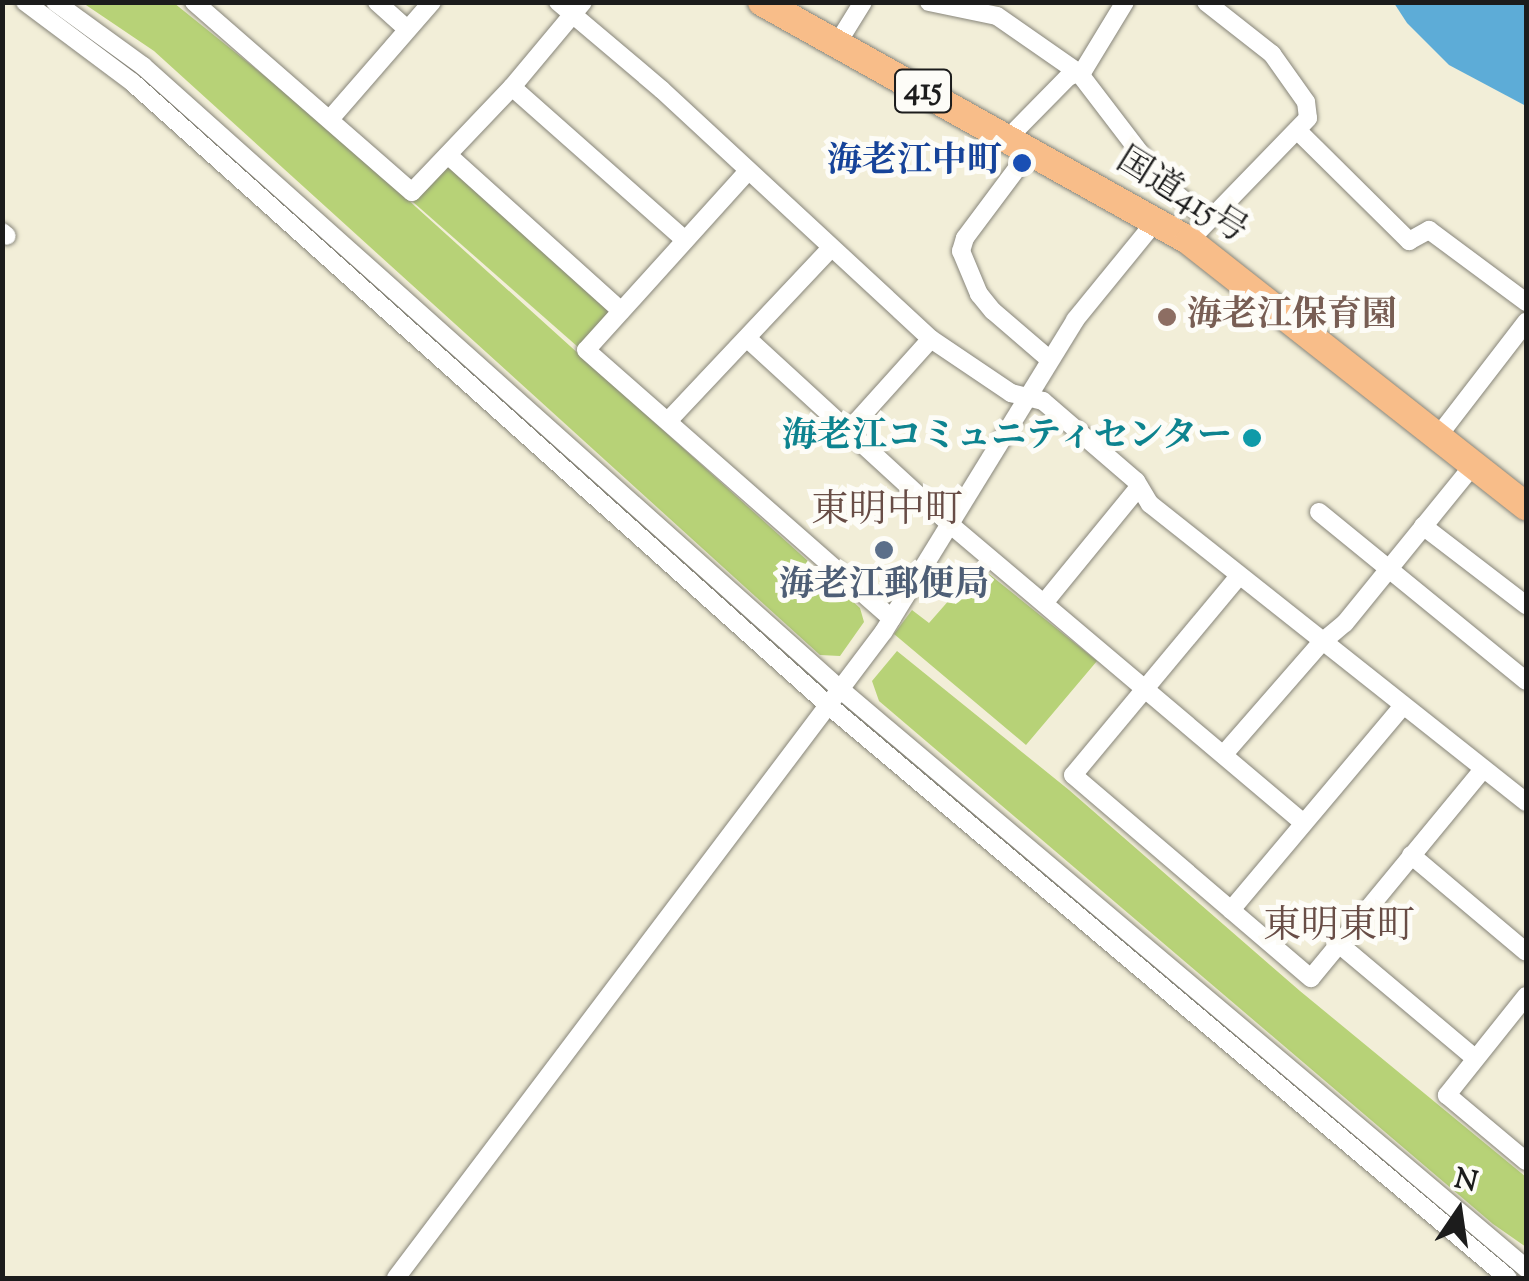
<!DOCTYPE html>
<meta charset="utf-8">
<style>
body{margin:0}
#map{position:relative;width:1529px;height:1281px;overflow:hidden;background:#f2eed8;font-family:"Sorts Mill Goudy","Noto Serif JP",serif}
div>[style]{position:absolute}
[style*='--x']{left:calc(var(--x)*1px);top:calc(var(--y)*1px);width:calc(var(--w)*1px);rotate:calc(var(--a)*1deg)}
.green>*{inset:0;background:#b7d277}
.water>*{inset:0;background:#5dacd7}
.roads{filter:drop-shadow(0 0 2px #87857a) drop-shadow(0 0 2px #87857a)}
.minor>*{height:18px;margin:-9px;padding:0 9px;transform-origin:9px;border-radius:9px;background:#fff}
.highway>*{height:28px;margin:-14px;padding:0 14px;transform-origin:14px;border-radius:14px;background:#f8bd89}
.dots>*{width:28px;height:28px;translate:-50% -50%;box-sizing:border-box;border:5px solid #fdfcf7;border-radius:50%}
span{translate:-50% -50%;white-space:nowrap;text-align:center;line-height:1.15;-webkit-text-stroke:10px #fdfcf7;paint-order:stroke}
.shield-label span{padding:2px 8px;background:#fdfcf7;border:2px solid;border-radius:8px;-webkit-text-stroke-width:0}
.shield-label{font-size:32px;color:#1c1c1c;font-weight:700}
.transit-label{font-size:35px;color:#164399;font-weight:700}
.right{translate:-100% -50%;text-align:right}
.street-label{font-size:35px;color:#1c1c1c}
.education-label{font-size:35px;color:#785e54;font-weight:700}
.left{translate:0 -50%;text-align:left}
.culture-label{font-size:35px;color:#0d838f;font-weight:700}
.service-label{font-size:35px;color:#4e5e75;font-weight:700}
.neighbourhood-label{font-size:38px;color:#684d46}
.frame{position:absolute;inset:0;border:5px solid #1c1c1c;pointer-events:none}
.north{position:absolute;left:1409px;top:1161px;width:100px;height:100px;-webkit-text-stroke:8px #fdfcf7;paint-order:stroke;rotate:13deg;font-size:28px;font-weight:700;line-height:40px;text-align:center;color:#1c1c1c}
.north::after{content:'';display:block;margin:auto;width:35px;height:45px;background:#1c1c1c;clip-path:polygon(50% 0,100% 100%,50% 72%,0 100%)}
</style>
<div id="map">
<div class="green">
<div style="clip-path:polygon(83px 3px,174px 3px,323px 123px,860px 608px,864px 622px,840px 656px,820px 655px,154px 51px)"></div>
<div style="clip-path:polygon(454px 167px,606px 306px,608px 313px,578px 347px,413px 202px,446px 168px)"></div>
<div style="clip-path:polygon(989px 574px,1097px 661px,1026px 745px,894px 634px,912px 610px,929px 623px,965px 582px,976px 589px)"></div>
<div style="clip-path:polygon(897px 651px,1069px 790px,1300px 991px,1526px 1177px,1526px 1247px,1493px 1224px,879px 701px,872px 681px)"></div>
</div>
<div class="water">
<div style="clip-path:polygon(1394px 3px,1526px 3px,1526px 106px,1449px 65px,1407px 23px)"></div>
</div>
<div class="roads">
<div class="minor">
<div style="--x:25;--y:2;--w:134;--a:36.8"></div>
<div style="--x:132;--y:82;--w:934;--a:41.83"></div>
<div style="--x:828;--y:705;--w:889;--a:40.12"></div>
<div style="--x:55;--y:2;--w:109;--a:36"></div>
<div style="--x:143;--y:66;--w:935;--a:41.79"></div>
<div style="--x:840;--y:689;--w:898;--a:40.17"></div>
<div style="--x:194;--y:2;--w:289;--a:41.1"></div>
<div style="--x:412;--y:192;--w:145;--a:-46.4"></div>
<div style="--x:512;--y:87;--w:111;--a:-50.1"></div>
<div style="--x:377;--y:2;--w:40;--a:42"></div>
<div style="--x:558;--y:2;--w:136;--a:40.2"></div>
<div style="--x:662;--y:90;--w:367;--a:42.8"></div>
<div style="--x:931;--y:339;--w:97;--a:34"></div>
<div style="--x:1011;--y:393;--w:33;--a:14"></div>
<div style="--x:1043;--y:401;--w:123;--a:40.7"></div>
<div style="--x:1136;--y:481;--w:27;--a:59"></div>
<div style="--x:1150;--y:504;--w:480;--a:38.4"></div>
<div style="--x:929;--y:2;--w:69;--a:11.6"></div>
<div style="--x:997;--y:16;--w:100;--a:34.8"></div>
<div style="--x:1079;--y:73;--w:140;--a:52.6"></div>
<div style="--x:1164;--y:184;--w:57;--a:39.3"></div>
<div style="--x:837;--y:44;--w:49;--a:-58.2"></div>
<div style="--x:512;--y:87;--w:231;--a:41.5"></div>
<div style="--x:331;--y:118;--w:154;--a:-49"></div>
<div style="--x:1297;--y:130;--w:158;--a:44.7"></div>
<div style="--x:1409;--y:241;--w:23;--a:-29"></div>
<div style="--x:1429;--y:230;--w:121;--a:36.6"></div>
<div style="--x:1009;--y:137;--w:84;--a:-45.5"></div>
<div style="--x:1068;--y:77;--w:16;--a:-22"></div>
<div style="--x:1083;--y:71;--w:81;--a:-58.7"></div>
<div style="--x:1030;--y:151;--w:109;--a:126.8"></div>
<div style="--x:965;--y:238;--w:14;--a:107"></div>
<div style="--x:961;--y:251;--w:47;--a:67.3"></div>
<div style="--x:979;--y:294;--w:22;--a:51"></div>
<div style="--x:993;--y:311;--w:75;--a:40.7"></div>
<div style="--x:448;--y:155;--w:233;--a:42"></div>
<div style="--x:748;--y:171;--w:241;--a:132.1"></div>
<div style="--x:586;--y:350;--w:407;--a:41.3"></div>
<div style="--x:2;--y:232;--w:6;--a:39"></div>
<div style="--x:1189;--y:241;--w:171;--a:-45.9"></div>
<div style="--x:1308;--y:118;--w:16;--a:-97"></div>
<div style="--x:1306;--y:102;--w:59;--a:-125.3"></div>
<div style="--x:1272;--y:54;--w:84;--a:-141.8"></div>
<div style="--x:749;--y:340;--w:275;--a:42.5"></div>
<div style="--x:952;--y:526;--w:460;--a:40.2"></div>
<div style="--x:668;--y:421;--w:238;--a:-46.7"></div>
<div style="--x:849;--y:430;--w:122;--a:-48"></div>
<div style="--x:1439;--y:435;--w:143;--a:-52.4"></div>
<div style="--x:1319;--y:512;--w:267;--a:39.2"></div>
<div style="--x:1423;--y:526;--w:130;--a:37.5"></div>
<div style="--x:1239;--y:576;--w:259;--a:129.8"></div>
<div style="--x:1073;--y:775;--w:313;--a:40.5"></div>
<div style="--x:1311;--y:978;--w:271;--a:-50.5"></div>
<div style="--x:1044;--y:603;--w:150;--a:-50.7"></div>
<div style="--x:1224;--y:754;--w:147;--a:-48.9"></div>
<div style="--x:1321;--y:643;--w:31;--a:-40"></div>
<div style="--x:1345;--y:623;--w:206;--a:-50.9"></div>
<div style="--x:1411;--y:855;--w:150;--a:40.1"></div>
<div style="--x:1231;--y:910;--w:265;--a:-49.9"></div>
<div style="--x:1339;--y:944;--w:177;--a:40"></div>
<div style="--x:1526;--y:996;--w:127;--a:128.6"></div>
<div style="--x:1447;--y:1095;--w:103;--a:39.9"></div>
<div style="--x:396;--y:1278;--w:810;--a:-52.97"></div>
<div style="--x:884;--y:631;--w:365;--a:-58.4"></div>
<div style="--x:1075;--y:320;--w:127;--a:-50.8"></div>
</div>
<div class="highway">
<div style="--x:762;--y:2;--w:489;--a:29.2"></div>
<div style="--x:1189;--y:241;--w:429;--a:38.2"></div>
</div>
</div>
<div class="dots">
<div style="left:1022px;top:163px;background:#1a4fb4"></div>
<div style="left:1167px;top:317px;background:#8d6e63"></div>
<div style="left:1252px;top:438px;background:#0f9aa8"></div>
<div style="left:884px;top:550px;background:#5c6f8a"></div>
</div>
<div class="shield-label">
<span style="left:923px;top:91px">415</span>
</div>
<div class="transit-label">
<span class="right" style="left:1002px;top:163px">海老江中町</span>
</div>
<div class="street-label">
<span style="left:1181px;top:197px;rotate:32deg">国道415号</span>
</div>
<div class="education-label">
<span class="left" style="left:1187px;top:317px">海老江保育園</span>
</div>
<div class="culture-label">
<span class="right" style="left:1232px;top:438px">海老江コミュニティセンター</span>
</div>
<div class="service-label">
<span style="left:884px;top:587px">海老江郵便局</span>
</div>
<div class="neighbourhood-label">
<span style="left:887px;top:513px">東明中町</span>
<span style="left:1339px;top:929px">東明東町</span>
</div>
<div class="frame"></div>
<div class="north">N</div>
</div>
